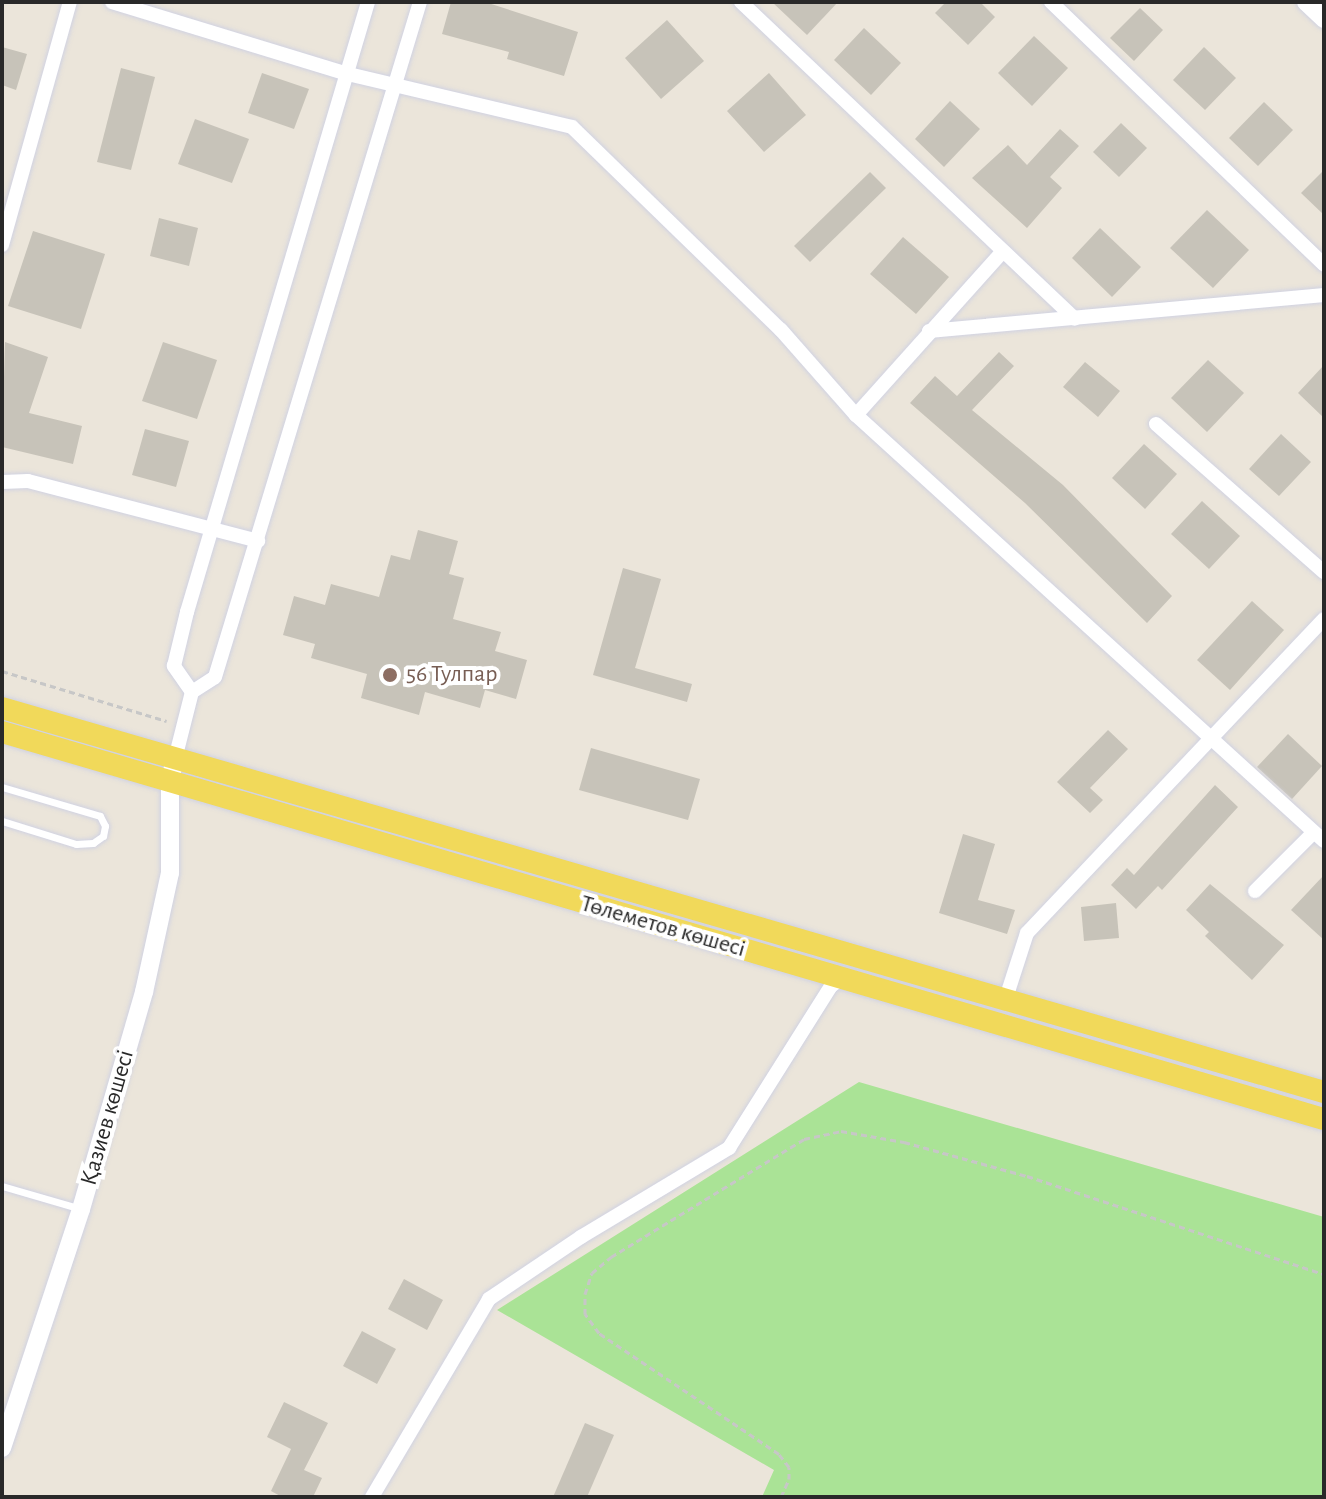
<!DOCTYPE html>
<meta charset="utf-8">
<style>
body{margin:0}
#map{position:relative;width:1326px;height:1499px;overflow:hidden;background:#ebe5da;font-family:"Alegreya Sans",sans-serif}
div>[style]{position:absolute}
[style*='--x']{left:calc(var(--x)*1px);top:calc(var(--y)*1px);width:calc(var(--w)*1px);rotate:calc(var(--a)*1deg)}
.green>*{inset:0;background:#aae396}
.building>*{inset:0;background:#c7c3b9}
.path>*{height:3px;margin-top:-1.5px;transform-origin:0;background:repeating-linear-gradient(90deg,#c7c7c7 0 6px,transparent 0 10px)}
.roads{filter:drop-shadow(0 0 2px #d0d2e2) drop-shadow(0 0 2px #d0d2e2)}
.service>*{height:7px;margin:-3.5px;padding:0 3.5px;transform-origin:3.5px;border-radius:3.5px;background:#fff}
.minor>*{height:14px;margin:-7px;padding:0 7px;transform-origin:7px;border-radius:7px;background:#fff}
.tertiary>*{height:18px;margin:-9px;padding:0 9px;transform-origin:9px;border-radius:9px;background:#fff}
.primary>*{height:22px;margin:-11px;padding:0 11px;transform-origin:11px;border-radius:11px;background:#f1d95a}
.dots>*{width:22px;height:22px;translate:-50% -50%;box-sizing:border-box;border:4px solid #fff;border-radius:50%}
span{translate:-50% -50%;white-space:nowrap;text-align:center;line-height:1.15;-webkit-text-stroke:8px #fff;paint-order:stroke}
.education-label{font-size:24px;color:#785e54}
.left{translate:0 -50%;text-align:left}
.street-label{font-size:24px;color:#292929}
.frame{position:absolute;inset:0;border:4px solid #292929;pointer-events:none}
</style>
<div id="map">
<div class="green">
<div style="clip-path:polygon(859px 1082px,1324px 1217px,1324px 1497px,762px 1497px,774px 1470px,497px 1310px)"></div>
</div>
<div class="building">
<div style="clip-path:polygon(451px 2px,485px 2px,578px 32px,564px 76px,507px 59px,509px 52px,442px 34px)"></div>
<div style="clip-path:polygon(772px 2px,838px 2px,807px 35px)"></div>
<div style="clip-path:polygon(946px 2px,980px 2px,995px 17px,968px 45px,935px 13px)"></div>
<div style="clip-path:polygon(1140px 8px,1163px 30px,1134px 61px,1110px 38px)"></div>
<div style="clip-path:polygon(667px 20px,704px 61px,661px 99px,625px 58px)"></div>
<div style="clip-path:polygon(864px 28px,901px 63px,871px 95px,834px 60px)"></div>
<div style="clip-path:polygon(1034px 36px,1068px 68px,1032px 106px,998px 73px)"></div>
<div style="clip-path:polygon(2px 47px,27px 54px,16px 90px,2px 85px)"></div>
<div style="clip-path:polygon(1204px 47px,1236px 78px,1205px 110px,1173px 80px)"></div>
<div style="clip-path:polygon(121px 68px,155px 77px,131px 170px,97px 162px)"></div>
<div style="clip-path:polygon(262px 73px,309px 89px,294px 129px,248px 113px)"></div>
<div style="clip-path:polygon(769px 73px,806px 115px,764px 152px,727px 111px)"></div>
<div style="clip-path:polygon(950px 101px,980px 129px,944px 167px,915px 139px)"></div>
<div style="clip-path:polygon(1264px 102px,1293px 130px,1258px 166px,1229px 138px)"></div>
<div style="clip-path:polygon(195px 119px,249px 139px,232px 183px,178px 164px)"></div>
<div style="clip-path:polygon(1121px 123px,1147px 148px,1119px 177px,1093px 152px)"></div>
<div style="clip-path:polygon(1060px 129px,1079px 146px,1050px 177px,1062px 188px,1027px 228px,972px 178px,1008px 145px,1027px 165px)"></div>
<div style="clip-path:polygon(1324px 170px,1324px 215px,1301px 193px)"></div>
<div style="clip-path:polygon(870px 172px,886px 188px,810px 262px,794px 246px)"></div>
<div style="clip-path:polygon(1207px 210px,1249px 250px,1213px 288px,1170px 248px)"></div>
<div style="clip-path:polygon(159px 218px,198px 228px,189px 266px,150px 256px)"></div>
<div style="clip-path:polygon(1100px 228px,1141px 267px,1112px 297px,1072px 258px)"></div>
<div style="clip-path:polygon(33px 231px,105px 254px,81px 329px,8px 306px)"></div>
<div style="clip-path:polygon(903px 237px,949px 277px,916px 314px,870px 274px)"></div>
<div style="clip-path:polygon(5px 342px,48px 357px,29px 413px,82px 426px,73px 464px,2px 447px)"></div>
<div style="clip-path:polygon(163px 342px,217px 360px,197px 419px,142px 401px)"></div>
<div style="clip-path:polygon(999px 352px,1014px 366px,972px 410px,1063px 485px,1172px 596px,1147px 623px,1025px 503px,910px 403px,935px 376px,957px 396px)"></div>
<div style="clip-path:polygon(1208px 360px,1244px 393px,1207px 432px,1171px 398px)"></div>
<div style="clip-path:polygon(1085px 362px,1120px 391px,1098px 417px,1063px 387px)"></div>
<div style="clip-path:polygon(1324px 365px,1324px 418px,1298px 393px)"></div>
<div style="clip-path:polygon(145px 429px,189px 441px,176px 487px,132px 475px)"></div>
<div style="clip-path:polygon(1281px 434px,1311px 462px,1279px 496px,1249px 469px)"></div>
<div style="clip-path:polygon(1144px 444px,1177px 474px,1145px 509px,1112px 478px)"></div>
<div style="clip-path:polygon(1202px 501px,1240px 536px,1209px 569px,1171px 534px)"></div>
<div style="clip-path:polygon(418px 530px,458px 541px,449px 574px,464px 578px,453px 619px,501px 632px,495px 651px,527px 660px,516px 699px,485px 690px,480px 708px,425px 692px,419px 715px,361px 698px,367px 674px,311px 658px,315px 644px,283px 635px,294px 596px,325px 605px,331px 584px,379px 597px,391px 555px,410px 560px)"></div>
<div style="clip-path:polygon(623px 568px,661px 579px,635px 668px,692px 684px,687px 702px,593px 675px)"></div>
<div style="clip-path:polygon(1252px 601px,1284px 630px,1230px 690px,1197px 660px)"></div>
<div style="clip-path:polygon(1108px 730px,1128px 749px,1090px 788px,1103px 800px,1090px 813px,1057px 782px)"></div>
<div style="clip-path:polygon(1288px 734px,1322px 766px,1292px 799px,1257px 767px)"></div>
<div style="clip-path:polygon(591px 748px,700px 779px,688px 820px,579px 790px)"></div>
<div style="clip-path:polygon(1215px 785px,1238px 807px,1162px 890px,1158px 886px,1136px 909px,1111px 885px,1127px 868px,1134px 875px)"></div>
<div style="clip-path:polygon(963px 834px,995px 844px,978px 900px,1015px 910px,1007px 934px,939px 913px)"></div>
<div style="clip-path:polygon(1324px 875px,1324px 940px,1291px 910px)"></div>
<div style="clip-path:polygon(1210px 884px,1284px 945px,1252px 980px,1205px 936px,1209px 932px,1186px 910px)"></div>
<div style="clip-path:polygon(1116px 903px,1119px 938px,1084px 941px,1081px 907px)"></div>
<div style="clip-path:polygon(404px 1279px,443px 1300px,427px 1330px,388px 1309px)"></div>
<div style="clip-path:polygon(362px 1331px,396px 1349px,377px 1384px,343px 1366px)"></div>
<div style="clip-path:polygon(284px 1402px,328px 1423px,304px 1470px,322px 1478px,313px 1497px,282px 1497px,271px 1491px,291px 1449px,267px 1437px)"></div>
<div style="clip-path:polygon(585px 1423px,614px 1435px,587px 1497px,553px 1497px)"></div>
</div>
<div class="path">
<div style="--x:2;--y:671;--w:172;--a:16.9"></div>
<div style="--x:781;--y:1497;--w:20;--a:-66"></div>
<div style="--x:789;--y:1479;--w:12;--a:-90"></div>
<div style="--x:789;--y:1467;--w:16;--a:-128"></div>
<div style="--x:779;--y:1454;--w:217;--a:-146.1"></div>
<div style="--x:599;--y:1333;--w:24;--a:-126"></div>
<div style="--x:585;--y:1314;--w:20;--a:-90"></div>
<div style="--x:585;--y:1294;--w:22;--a:-72"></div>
<div style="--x:592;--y:1273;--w:25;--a:-40"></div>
<div style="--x:611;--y:1257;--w:226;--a:-31.4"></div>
<div style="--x:804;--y:1139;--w:38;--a:-12"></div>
<div style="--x:841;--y:1131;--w:64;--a:9.9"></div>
<div style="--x:904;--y:1142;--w:128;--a:15.5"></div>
<div style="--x:1027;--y:1176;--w:313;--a:18.3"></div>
</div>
<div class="roads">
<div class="service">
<div style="--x:2;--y:787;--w:102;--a:16.5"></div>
<div style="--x:100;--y:816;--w:11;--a:63"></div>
<div style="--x:105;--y:826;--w:10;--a:101"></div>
<div style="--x:103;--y:836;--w:12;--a:145"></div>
<div style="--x:93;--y:843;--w:17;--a:177"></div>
<div style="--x:76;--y:844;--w:77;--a:-162.7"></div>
<div style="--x:2;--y:1186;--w:82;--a:16.2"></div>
</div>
<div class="minor">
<div style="--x:112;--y:2;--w:247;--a:17"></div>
<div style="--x:348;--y:74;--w:230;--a:13.3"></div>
<div style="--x:572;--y:127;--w:291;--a:44.2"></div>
<div style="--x:781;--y:330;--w:113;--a:48.6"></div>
<div style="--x:856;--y:415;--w:633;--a:42.31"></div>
<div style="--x:741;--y:2;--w:460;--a:43.5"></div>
<div style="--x:1051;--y:2;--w:379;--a:43.9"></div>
<div style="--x:2;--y:245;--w:252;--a:-74.4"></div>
<div style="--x:929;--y:331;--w:397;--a:-5.2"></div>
<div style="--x:856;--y:415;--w:220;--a:-48.1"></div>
<div style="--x:1156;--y:424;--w:224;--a:41.4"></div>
<div style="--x:2;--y:482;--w:26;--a:-2"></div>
<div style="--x:28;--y:481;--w:238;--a:14.6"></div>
<div style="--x:192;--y:692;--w:32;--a:-125"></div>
<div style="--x:174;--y:666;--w:56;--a:-76.5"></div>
<div style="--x:187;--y:612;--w:636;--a:-73.47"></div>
<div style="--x:175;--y:759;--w:69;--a:-75.8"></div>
<div style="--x:192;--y:692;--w:27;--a:-33"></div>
<div style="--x:215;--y:677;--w:705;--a:-73.11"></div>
<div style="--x:1255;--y:891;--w:83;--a:-45"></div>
<div style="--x:1006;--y:998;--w:68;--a:-72.1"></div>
<div style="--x:1027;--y:933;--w:432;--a:-46.6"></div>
<div style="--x:372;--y:1497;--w:230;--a:-59.4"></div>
<div style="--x:489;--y:1299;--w:111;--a:-34"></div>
<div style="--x:581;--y:1237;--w:173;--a:-31"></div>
<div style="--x:729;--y:1148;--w:191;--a:-57.8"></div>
<div style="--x:831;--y:986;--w:12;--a:-35"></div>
</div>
<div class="tertiary">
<div style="--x:1306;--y:2;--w:25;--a:43"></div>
<div style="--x:2;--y:1448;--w:252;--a:-71.7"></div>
<div style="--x:81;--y:1209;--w:226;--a:-73.8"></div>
<div style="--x:144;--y:992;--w:122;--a:-77.7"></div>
<div style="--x:170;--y:873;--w:93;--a:-90"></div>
<div style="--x:170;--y:780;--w:22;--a:-77"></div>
</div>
<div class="primary">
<div style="--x:2;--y:708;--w:1377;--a:16.2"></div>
<div style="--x:2;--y:732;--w:1377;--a:16.32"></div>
</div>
</div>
<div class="dots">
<div style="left:390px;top:675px;background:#8d6e63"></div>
</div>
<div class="education-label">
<span class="left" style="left:406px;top:675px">56 Тулпар</span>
</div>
<div class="street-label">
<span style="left:663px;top:927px;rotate:16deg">Төлеметов көшесі</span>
<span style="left:108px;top:1118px;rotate:-74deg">Қазиев көшесі</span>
</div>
<div class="frame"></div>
</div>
